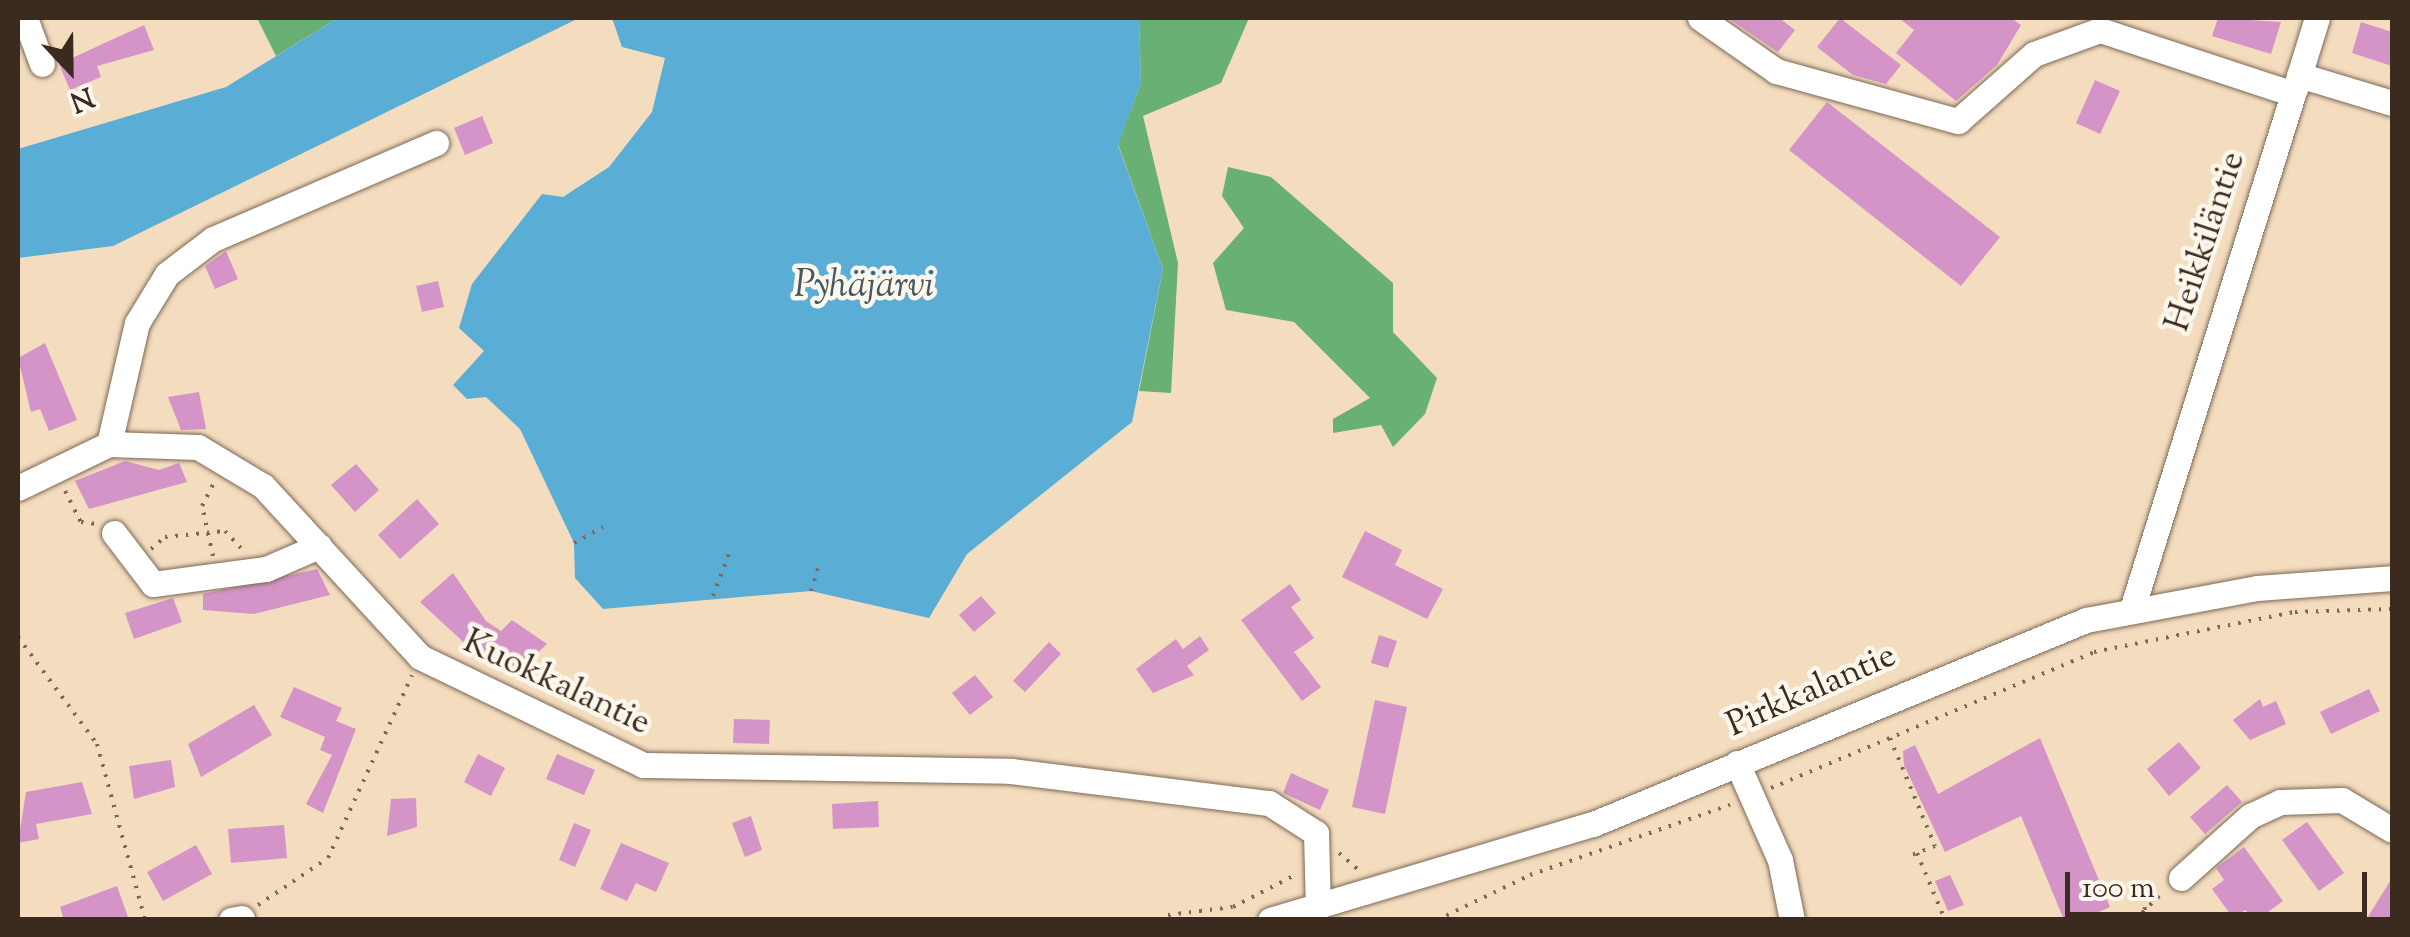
<!DOCTYPE html>
<meta charset="utf-8">
<style>
body{margin:0}
#map{position:relative;width:2410px;height:937px;overflow:hidden;background:#f4dcbe;font-family:"Sorts Mill Goudy",serif}
div>[style]{position:absolute}
[style*='--x']{left:calc(var(--x)*1px);top:calc(var(--y)*1px);width:calc(var(--w)*1px);rotate:calc(var(--a)*1deg)}
.forest>*{inset:0;background:#69b075}
.water>*{inset:0;background:#5aaed6}
.building>*{inset:0;background:#d494c7}
.path>*{height:4px;margin-top:-2px;transform-origin:0;background:repeating-linear-gradient(90deg,#7c6856 0 2.5px,transparent 0 10.5px)}
.roads{filter:drop-shadow(0 0 2px #7c6856) drop-shadow(0 0 2px #7c6856)}
.minor>*{height:25px;margin:-12.5px;padding:0 12.5px;transform-origin:12.5px;border-radius:12.5px;background:#fff}
span{translate:-50% -50%;white-space:nowrap;text-align:center;line-height:1.15;-webkit-text-stroke:9px #fbf7ec;paint-order:stroke}
.street-label{font-size:35px;color:#3b2a1e}
.water-label{font-size:38px;color:#46585e;font-style:italic}
.frame{position:absolute;inset:0;border:20px solid #3b2a1e;pointer-events:none}
.north{position:absolute;left:20px;top:20px;width:100px;height:100px;-webkit-text-stroke:8px #fbf7ec;paint-order:stroke;rotate:158deg;font-size:28px;font-weight:700;line-height:40px;text-align:center;color:#3b2a1e}
.north::after{content:'';display:block;margin:auto;width:35px;height:45px;background:#3b2a1e;clip-path:polygon(50% 0,100% 100%,50% 72%,0 100%)}
.scale{position:absolute;left:2065px;top:872px;width:302px;height:45px;box-sizing:border-box;border:5px solid #3b2a1e;border-top:0;padding-left:12px;font-size:30px;line-height:35px;white-space:nowrap;color:#3b2a1e;-webkit-text-stroke:8px #fbf7ec;paint-order:stroke}
</style>
<div id="map">
<div class="forest">
<div style="clip-path:polygon(257px 18px,338px 18px,276px 56px)"></div>
<div style="clip-path:polygon(1139px 18px,1249px 18px,1221px 83px,1143px 116px,1178px 263px,1171px 393px,1139px 391px,1163px 269px,1118px 144px,1141px 83px)"></div>
<div style="clip-path:polygon(1228px 167px,1271px 177px,1393px 283px,1393px 332px,1437px 378px,1425px 414px,1393px 447px,1381px 425px,1333px 433px,1333px 419px,1370px 398px,1294px 322px,1226px 310px,1213px 263px,1244px 228px,1222px 196px)"></div>
</div>
<div class="water">
<div style="clip-path:polygon(338px 18px,579px 18px,113px 246px,18px 258px,18px 149px,226px 87px)"></div>
<div style="clip-path:polygon(612px 18px,1139px 18px,1141px 83px,1118px 145px,1163px 269px,1132px 422px,967px 554px,929px 618px,811px 591px,603px 609px,575px 578px,574px 543px,520px 429px,486px 397px,467px 399px,453px 385px,484px 351px,459px 328px,472px 284px,542px 194px,563px 197px,609px 167px,652px 112px,665px 58px,622px 47px)"></div>
</div>
<div class="building">
<div style="clip-path:polygon(1728px 18px,1779px 18px,1795px 30px,1778px 52px)"></div>
<div style="clip-path:polygon(1840px 18px,1901px 65px,1886px 84px,1853px 75px,1817px 47px)"></div>
<div style="clip-path:polygon(1899px 18px,2011px 18px,2021px 25px,1997px 65px,1956px 101px,1896px 53px,1914px 30px)"></div>
<div style="clip-path:polygon(2218px 18px,2281px 22px,2271px 54px,2212px 36px)"></div>
<div style="clip-path:polygon(2361px 22px,2392px 32px,2392px 66px,2352px 53px)"></div>
<div style="clip-path:polygon(144px 25px,154px 50px,97px 66px,101px 77px,70px 90px,59px 64px)"></div>
<div style="clip-path:polygon(2095px 80px,2120px 91px,2100px 134px,2076px 123px)"></div>
<div style="clip-path:polygon(1827px 102px,2000px 237px,1961px 286px,1789px 150px)"></div>
<div style="clip-path:polygon(482px 116px,493px 143px,465px 155px,454px 128px)"></div>
<div style="clip-path:polygon(226px 251px,238px 279px,215px 289px,205px 266px)"></div>
<div style="clip-path:polygon(438px 281px,444px 307px,422px 312px,416px 286px)"></div>
<div style="clip-path:polygon(45px 343px,77px 420px,49px 431px,40px 409px,31px 412px,18px 358px)"></div>
<div style="clip-path:polygon(199px 392px,206px 429px,181px 430px,168px 397px)"></div>
<div style="clip-path:polygon(125px 461px,159px 470px,179px 463px,187px 482px,89px 509px,75px 481px)"></div>
<div style="clip-path:polygon(356px 464px,379px 490px,355px 512px,331px 485px)"></div>
<div style="clip-path:polygon(417px 499px,439px 524px,400px 559px,378px 535px)"></div>
<div style="clip-path:polygon(1365px 531px,1402px 550px,1395px 565px,1443px 589px,1427px 619px,1342px 577px)"></div>
<div style="clip-path:polygon(317px 569px,330px 595px,254px 614px,203px 610px,203px 594px)"></div>
<div style="clip-path:polygon(453px 573px,486px 621px,501px 631px,512px 620px,547px 644px,518px 672px,498px 650px,485px 662px,420px 602px)"></div>
<div style="clip-path:polygon(1290px 584px,1301px 600px,1291px 607px,1314px 638px,1294px 652px,1321px 687px,1302px 701px,1241px 620px)"></div>
<div style="clip-path:polygon(981px 596px,996px 613px,974px 632px,959px 615px)"></div>
<div style="clip-path:polygon(173px 598px,182px 622px,134px 639px,125px 613px)"></div>
<div style="clip-path:polygon(1379px 635px,1397px 641px,1388px 668px,1371px 663px)"></div>
<div style="clip-path:polygon(1200px 636px,1209px 650px,1187px 666px,1194px 675px,1153px 693px,1136px 669px,1176px 639px,1183px 649px)"></div>
<div style="clip-path:polygon(1049px 642px,1061px 654px,1025px 692px,1013px 681px)"></div>
<div style="clip-path:polygon(975px 675px,993px 697px,970px 715px,952px 693px)"></div>
<div style="clip-path:polygon(294px 687px,342px 708px,336px 721px,356px 729px,323px 813px,306px 804px,332px 755px,320px 750px,325px 737px,280px 717px)"></div>
<div style="clip-path:polygon(2369px 689px,2380px 711px,2331px 734px,2320px 712px)"></div>
<div style="clip-path:polygon(2260px 699px,2263px 707px,2276px 701px,2286px 724px,2250px 740px,2233px 720px)"></div>
<div style="clip-path:polygon(1375px 700px,1407px 707px,1385px 814px,1352px 807px)"></div>
<div style="clip-path:polygon(254px 705px,272px 735px,201px 777px,188px 744px)"></div>
<div style="clip-path:polygon(734px 719px,770px 720px,769px 744px,733px 743px)"></div>
<div style="clip-path:polygon(2040px 738px,2110px 907px,2080px 920px,2064px 920px,2021px 816px,1945px 852px,1904px 765px,1903px 751px,1915px 745px,1938px 794px)"></div>
<div style="clip-path:polygon(2179px 742px,2201px 768px,2169px 796px,2147px 769px)"></div>
<div style="clip-path:polygon(478px 754px,505px 768px,491px 796px,464px 782px)"></div>
<div style="clip-path:polygon(557px 754px,595px 770px,584px 795px,546px 779px)"></div>
<div style="clip-path:polygon(171px 760px,175px 787px,134px 799px,129px 766px)"></div>
<div style="clip-path:polygon(1291px 773px,1329px 790px,1320px 810px,1283px 793px)"></div>
<div style="clip-path:polygon(82px 782px,92px 814px,36px 824px,39px 839px,18px 843px,26px 792px)"></div>
<div style="clip-path:polygon(2227px 785px,2242px 802px,2205px 834px,2190px 817px)"></div>
<div style="clip-path:polygon(416px 798px,417px 827px,387px 836px,391px 799px)"></div>
<div style="clip-path:polygon(878px 801px,879px 827px,833px 829px,832px 804px)"></div>
<div style="clip-path:polygon(751px 816px,762px 850px,745px 857px,732px 823px)"></div>
<div style="clip-path:polygon(2307px 822px,2344px 873px,2319px 891px,2282px 840px)"></div>
<div style="clip-path:polygon(574px 823px,591px 830px,575px 867px,559px 860px)"></div>
<div style="clip-path:polygon(284px 825px,287px 858px,231px 863px,228px 829px)"></div>
<div style="clip-path:polygon(621px 843px,669px 863px,656px 892px,636px 883px,627px 901px,600px 889px)"></div>
<div style="clip-path:polygon(196px 845px,212px 874px,163px 901px,147px 872px)"></div>
<div style="clip-path:polygon(2244px 847px,2283px 901px,2257px 920px,2245px 910px,2233px 918px,2212px 889px,2224px 880px,2216px 868px)"></div>
<div style="clip-path:polygon(1950px 875px,1964px 905px,1948px 911px,1935px 881px)"></div>
<div style="clip-path:polygon(2392px 878px,2392px 920px,2366px 920px)"></div>
<div style="clip-path:polygon(117px 886px,129px 920px,64px 920px,60px 907px)"></div>
</div>
<div class="path">
<div style="--x:65;--y:491;--w:35;--a:63"></div>
<div style="--x:81;--y:522;--w:16;--a:7"></div>
<div style="--x:574;--y:543;--w:33;--a:-29"></div>
<div style="--x:151;--y:549;--w:18;--a:-41"></div>
<div style="--x:165;--y:537;--w:60;--a:-5.7"></div>
<div style="--x:225;--y:531;--w:23;--a:47"></div>
<div style="--x:213;--y:556;--w:51;--a:-102.4"></div>
<div style="--x:202;--y:506;--w:28;--a:-63"></div>
<div style="--x:811;--y:591;--w:30;--a:-73"></div>
<div style="--x:713;--y:596;--w:45;--a:-69.1"></div>
<div style="--x:18;--y:637;--w:133;--a:53.6"></div>
<div style="--x:97;--y:744;--w:182;--a:74.7"></div>
<div style="--x:1890;--y:738;--w:117;--a:67.4"></div>
<div style="--x:1935;--y:846;--w:30;--a:159"></div>
<div style="--x:1771;--y:788;--w:350;--a:-22.8"></div>
<div style="--x:2094;--y:652;--w:205;--a:-11.3"></div>
<div style="--x:2295;--y:612;--w:97;--a:-1.8"></div>
<div style="--x:1339;--y:853;--w:29;--a:41"></div>
<div style="--x:1917;--y:853;--w:73;--a:67.3"></div>
<div style="--x:258;--y:905;--w:84;--a:-33.9"></div>
<div style="--x:328;--y:858;--w:201;--a:-65.3"></div>
<div style="--x:1168;--y:915;--w:65;--a:-7"></div>
<div style="--x:1233;--y:907;--w:70;--a:-27.3"></div>
<div style="--x:1437;--y:920;--w:103;--a:-25.8"></div>
<div style="--x:1530;--y:875;--w:212;--a:-19.3"></div>
<div style="--x:2135;--y:920;--w:42;--a:-45"></div>
<div style="--x:2144;--y:920;--w:13;--a:-86"></div>
</div>
<div class="roads">
<div class="minor">
<div style="--x:25;--y:18;--w:49;--a:69.7"></div>
<div style="--x:1700;--y:18;--w:93;--a:34.9"></div>
<div style="--x:1776;--y:71;--w:189;--a:15.4"></div>
<div style="--x:1958;--y:121;--w:101;--a:-41.4"></div>
<div style="--x:2034;--y:54;--w:70;--a:-20"></div>
<div style="--x:2100;--y:30;--w:203;--a:18.3"></div>
<div style="--x:2293;--y:94;--w:540;--a:107.36"></div>
<div style="--x:2299;--y:75;--w:97;--a:16.8"></div>
<div style="--x:2295;--y:89;--w:74;--a:-72.8"></div>
<div style="--x:109;--y:444;--w:124;--a:-77"></div>
<div style="--x:137;--y:323;--w:57;--a:-58.5"></div>
<div style="--x:167;--y:274;--w:58;--a:-37.3"></div>
<div style="--x:213;--y:239;--w:243;--a:-23.3"></div>
<div style="--x:18;--y:488;--w:101;--a:-25.8"></div>
<div style="--x:109;--y:444;--w:89;--a:1.9"></div>
<div style="--x:198;--y:447;--w:76;--a:31"></div>
<div style="--x:263;--y:486;--w:232;--a:47.4"></div>
<div style="--x:420;--y:657;--w:248;--a:25.8"></div>
<div style="--x:643;--y:765;--w:368;--a:0.9"></div>
<div style="--x:1011;--y:771;--w:260;--a:7.1"></div>
<div style="--x:1269;--y:803;--w:56;--a:32.6"></div>
<div style="--x:1316;--y:833;--w:75;--a:88.5"></div>
<div style="--x:114;--y:533;--w:64;--a:52.6"></div>
<div style="--x:153;--y:584;--w:114;--a:-7.6"></div>
<div style="--x:266;--y:569;--w:58;--a:-23.5"></div>
<div style="--x:1737;--y:763;--w:106;--a:66.1"></div>
<div style="--x:1780;--y:860;--w:61;--a:78.7"></div>
<div style="--x:2181;--y:878;--w:93;--a:-41.9"></div>
<div style="--x:2250;--y:816;--w:33;--a:-25"></div>
<div style="--x:2280;--y:802;--w:62;--a:-1.8"></div>
<div style="--x:2342;--y:800;--w:58;--a:31"></div>
<div style="--x:231;--y:920;--w:11;--a:-10"></div>
<div style="--x:1270;--y:920;--w:337;--a:-16.6"></div>
<div style="--x:1593;--y:824;--w:534;--a:-22.48"></div>
<div style="--x:2086;--y:620;--w:174;--a:-10.6"></div>
<div style="--x:2257;--y:588;--w:135;--a:-4.2"></div>
</div>
</div>
<div class="street-label">
<span style="left:2207px;top:242px;rotate:-72deg">Heikkiläntie</span>
<span style="left:556px;top:684px;rotate:25deg">Kuokkalantie</span>
<span style="left:1812px;top:692px;rotate:-24deg">Pirkkalantie</span>
</div>
<div class="water-label">
<span style="left:864px;top:288px">Pyhäjärvi</span>
</div>
<div class="frame"></div>
<div class="north">N</div>
<div class="scale">100 m</div>
</div>
